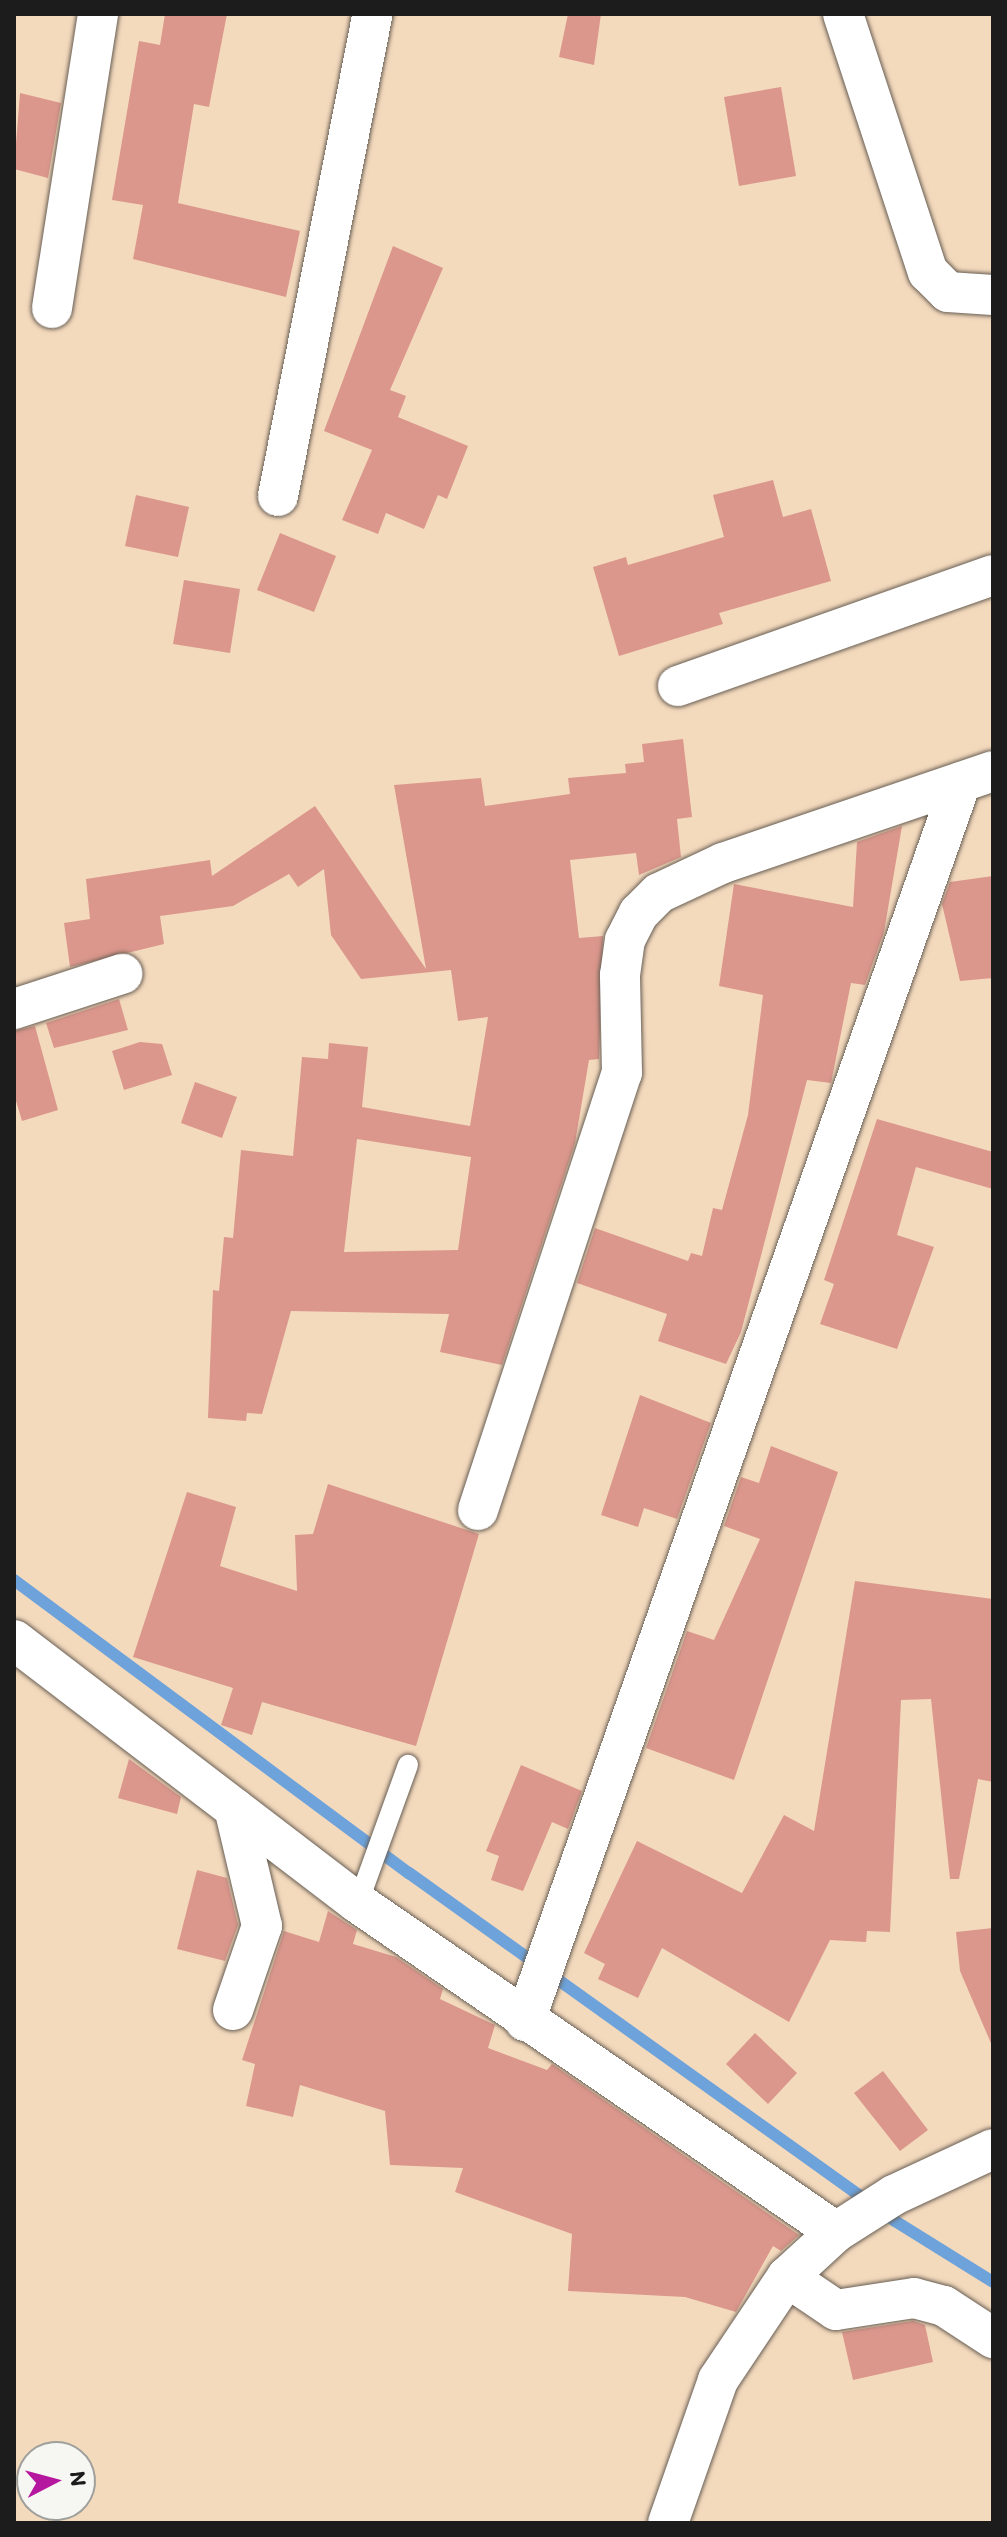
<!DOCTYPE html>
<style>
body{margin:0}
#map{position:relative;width:1007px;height:2537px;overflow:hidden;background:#f4dabd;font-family:Itim,sans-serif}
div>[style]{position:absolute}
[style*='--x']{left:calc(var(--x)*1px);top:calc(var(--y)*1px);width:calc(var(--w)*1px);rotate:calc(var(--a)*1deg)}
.stream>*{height:12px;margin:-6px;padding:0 6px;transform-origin:6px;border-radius:6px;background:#6da2da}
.building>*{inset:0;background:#db978c}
.roads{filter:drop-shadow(0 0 2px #685e54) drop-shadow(0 0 2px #685e54)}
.lane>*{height:20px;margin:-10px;padding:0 10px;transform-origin:10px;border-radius:10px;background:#fff}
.street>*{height:40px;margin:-20px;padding:0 20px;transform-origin:20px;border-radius:20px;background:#fff}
span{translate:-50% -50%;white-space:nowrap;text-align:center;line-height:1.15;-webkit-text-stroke:7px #f6f6f2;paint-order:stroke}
.frame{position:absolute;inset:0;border:16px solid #1c1c1c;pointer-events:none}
.north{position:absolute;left:16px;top:2441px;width:80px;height:80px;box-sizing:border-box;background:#f6f6f2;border:2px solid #9f9f9c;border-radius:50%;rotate:84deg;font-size:22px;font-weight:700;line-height:32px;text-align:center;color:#1c1c1c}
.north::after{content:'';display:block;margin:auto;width:28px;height:36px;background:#b5179e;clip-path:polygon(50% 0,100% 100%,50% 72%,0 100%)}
</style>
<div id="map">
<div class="stream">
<div style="--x:14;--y:1580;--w:492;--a:36.6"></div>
<div style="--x:409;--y:1873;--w:598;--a:35.6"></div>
<div style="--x:895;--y:2221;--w:115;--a:31.9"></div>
</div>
<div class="building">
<div style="clip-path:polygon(165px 14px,227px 14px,209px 107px,194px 104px,178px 203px,300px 231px,286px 297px,133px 259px,143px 205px,112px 200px,139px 41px,160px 45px)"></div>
<div style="clip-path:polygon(568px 14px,601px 14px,594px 65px,559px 57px)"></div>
<div style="clip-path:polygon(781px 87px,796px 176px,739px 186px,724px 97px)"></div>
<div style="clip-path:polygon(20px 93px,61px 103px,48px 178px,14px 169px)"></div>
<div style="clip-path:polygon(393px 246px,443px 268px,390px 390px,406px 396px,398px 417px,468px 446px,447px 499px,438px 495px,424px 529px,386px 513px,378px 534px,342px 520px,372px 450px,324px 431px)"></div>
<div style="clip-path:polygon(773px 480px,783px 517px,811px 509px,831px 581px,719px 613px,723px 624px,619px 656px,593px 567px,626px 557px,628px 565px,724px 537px,713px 495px)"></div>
<div style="clip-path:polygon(136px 495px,189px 507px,178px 557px,125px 546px)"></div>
<div style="clip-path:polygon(280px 533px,336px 556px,314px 612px,257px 590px)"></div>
<div style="clip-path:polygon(184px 580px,240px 589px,230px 653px,173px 644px)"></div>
<div style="clip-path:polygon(evenodd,683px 739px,692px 817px,677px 819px,681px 857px,639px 875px,636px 853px,570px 860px,579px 938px,603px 936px,599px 1059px,589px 1060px,575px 1143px,502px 1365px,440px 1352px,449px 1314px,291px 1311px,262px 1414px,247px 1413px,246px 1421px,208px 1418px,213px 1290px,219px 1291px,224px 1237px,233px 1238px,241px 1150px,293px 1156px,302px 1057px,328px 1059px,329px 1043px,368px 1047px,362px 1107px,470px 1126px,488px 1017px,458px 1021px,451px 970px,361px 979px,331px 935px,324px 869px,298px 887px,289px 874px,233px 906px,160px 916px,164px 944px,70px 967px,64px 923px,90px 919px,86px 879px,210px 860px,212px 876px,315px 806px,426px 969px,394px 785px,481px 778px,485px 806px,570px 794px,568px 778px,626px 773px,625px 764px,644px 762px,642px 744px,683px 739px,357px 1139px,471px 1157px,458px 1250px,344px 1252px,357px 1139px)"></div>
<div style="clip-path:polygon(902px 826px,884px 932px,865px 985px,851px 983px,831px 1083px,807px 1080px,741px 1332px,726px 1364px,658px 1341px,667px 1314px,577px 1283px,595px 1228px,688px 1261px,691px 1253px,702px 1256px,713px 1208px,722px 1210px,748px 1115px,763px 995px,719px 986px,734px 884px,853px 907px,857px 842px)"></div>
<div style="clip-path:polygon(993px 876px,993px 978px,960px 981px,942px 904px,950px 882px)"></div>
<div style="clip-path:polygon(119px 999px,128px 1030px,54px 1048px,46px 1023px)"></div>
<div style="clip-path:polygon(35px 1026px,58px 1110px,22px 1121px,14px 1094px,14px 1031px)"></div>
<div style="clip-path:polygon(140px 1042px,162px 1044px,172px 1075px,124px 1090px,112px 1051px)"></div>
<div style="clip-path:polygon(195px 1082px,237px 1097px,222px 1138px,181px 1123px)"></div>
<div style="clip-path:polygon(877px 1119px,993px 1152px,993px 1189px,916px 1167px,897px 1235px,934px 1247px,897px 1349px,820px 1324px,834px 1284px,824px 1280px)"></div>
<div style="clip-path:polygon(640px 1395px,711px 1423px,677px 1519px,644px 1508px,638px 1527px,601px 1515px)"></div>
<div style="clip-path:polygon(771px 1446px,838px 1472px,734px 1780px,646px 1748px,687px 1631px,714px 1640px,760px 1539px,724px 1526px,741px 1477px,759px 1483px)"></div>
<div style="clip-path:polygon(328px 1484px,479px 1534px,416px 1746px,262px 1702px,252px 1735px,221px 1725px,233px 1688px,133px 1657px,187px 1492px,236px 1507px,220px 1566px,297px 1591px,295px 1535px,313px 1534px)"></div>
<div style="clip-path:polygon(855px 1581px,993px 1599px,993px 1782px,978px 1779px,959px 1879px,950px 1879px,931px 1699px,901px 1700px,890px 1932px,867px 1931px,866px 1942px,830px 1940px,789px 2022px,662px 1948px,638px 1998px,598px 1979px,605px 1964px,584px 1953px,637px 1841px,742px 1893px,784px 1815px,814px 1831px)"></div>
<div style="clip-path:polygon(129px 1759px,181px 1797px,177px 1814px,118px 1798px)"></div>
<div style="clip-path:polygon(521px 1765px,582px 1791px,568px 1829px,552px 1822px,523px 1891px,491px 1880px,499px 1856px,486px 1851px)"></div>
<div style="clip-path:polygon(197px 1870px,227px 1878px,238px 1925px,225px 1961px,177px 1949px)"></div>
<div style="clip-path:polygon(328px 1911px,357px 1930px,353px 1944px,396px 1957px,443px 1989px,440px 1999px,495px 2025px,488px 2048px,547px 2070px,552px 2064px,799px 2235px,781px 2251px,773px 2246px,736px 2312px,685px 2297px,568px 2291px,572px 2234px,455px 2192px,463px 2168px,390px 2165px,385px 2111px,300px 2085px,293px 2117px,246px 2106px,255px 2064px,242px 2060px,284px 1931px,319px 1942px)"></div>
<div style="clip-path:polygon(993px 1928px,993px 2048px,960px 1971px,956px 1932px)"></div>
<div style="clip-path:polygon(755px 2033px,797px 2073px,768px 2104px,726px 2064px)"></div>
<div style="clip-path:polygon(883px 2071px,928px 2130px,900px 2151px,854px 2093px)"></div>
<div style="clip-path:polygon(913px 2321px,925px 2325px,933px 2362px,853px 2380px,842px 2332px)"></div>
</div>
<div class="roads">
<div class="lane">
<div style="--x:358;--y:1903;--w:147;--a:-70.1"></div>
</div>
<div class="street">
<div style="--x:843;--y:14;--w:272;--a:71.8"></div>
<div style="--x:928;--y:272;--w:28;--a:45"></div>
<div style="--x:948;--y:292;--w:45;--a:3.8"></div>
<div style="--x:52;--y:308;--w:298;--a:-81.1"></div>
<div style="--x:278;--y:496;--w:491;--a:-78.9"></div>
<div style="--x:678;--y:686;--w:334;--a:-19.4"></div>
<div style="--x:14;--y:1009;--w:114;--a:-18"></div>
<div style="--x:478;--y:1510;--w:460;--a:-71.8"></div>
<div style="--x:622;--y:1073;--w:98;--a:-91.2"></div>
<div style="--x:620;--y:975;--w:35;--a:-82"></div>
<div style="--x:625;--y:940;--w:30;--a:-63"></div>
<div style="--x:639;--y:913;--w:28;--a:-45"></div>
<div style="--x:659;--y:893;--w:71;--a:-25.1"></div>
<div style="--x:723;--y:863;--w:285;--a:-18.8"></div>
<div style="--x:14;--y:1640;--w:433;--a:37.4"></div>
<div style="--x:358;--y:1903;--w:580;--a:34.54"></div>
<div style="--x:233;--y:2010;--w:89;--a:-71"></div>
<div style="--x:262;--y:1926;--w:121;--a:-103.3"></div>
<div style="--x:525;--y:2021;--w:1313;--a:-70.61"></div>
<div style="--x:787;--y:2277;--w:59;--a:34"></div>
<div style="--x:836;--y:2310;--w:79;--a:-8.7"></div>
<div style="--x:914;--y:2298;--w:31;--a:15"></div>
<div style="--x:944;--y:2306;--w:59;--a:33.1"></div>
<div style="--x:668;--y:2523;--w:151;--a:-70.7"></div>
<div style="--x:718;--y:2380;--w:124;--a:-56.2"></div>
<div style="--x:787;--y:2277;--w:67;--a:-42.6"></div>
<div style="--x:836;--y:2232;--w:69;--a:-32.5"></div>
<div style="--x:894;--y:2195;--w:109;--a:-24.9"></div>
</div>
</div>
<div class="frame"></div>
<div class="north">N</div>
</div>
